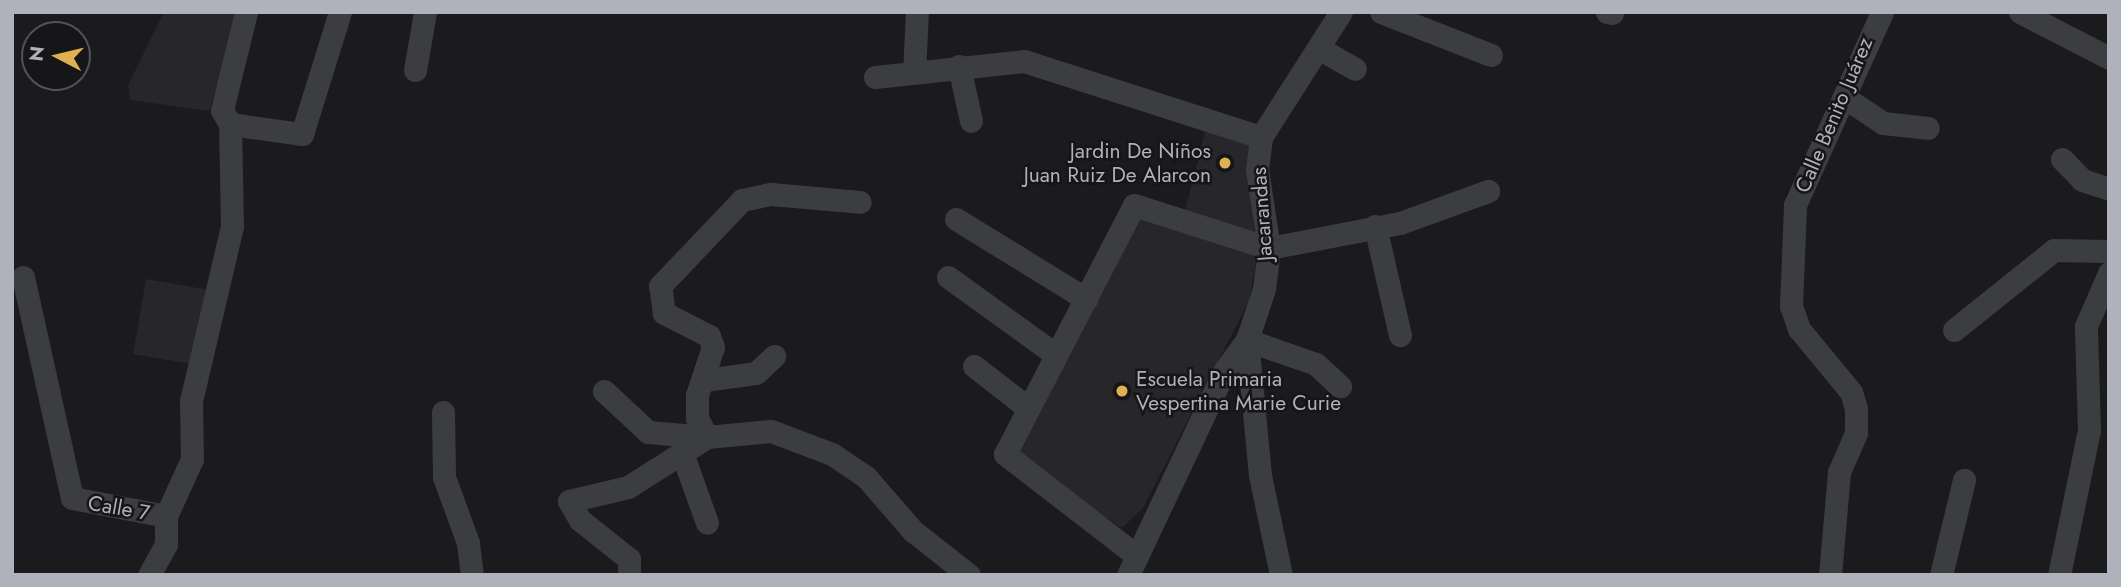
<!DOCTYPE html>
<meta charset="utf-8">
<style>
body{margin:0}
#map{position:relative;width:2121px;height:587px;overflow:hidden;background:#1b1b1d;font-family:Jost,sans-serif}
div>[style]{position:absolute}
[style*='--x']{left:calc(var(--x)*1px);top:calc(var(--y)*1px);width:calc(var(--w)*1px);rotate:calc(var(--a)*1deg)}
.built>*{inset:0;background:#27272a}
.minor>*{height:23px;margin:-11.5px;padding:0 11.5px;transform-origin:11.5px;border-radius:11.5px;background:#3c3d41}
.dots>*{width:19px;height:19px;translate:-50% -50%;box-sizing:border-box;border:4px solid #161618;border-radius:50%}
span{translate:-50% -50%;white-space:nowrap;text-align:center;line-height:1.15;-webkit-text-stroke:5px #161618;paint-order:stroke}
.street-label{font-size:21px;color:#afb2bb}
.poi-label{font-size:21px;color:#afb2bb}
.right{translate:-100% -50%;text-align:right}
.left{translate:0 -50%;text-align:left}
.frame{position:absolute;inset:0;border:14px solid #afb2bb;pointer-events:none}
.north{position:absolute;left:21px;top:21px;width:70px;height:70px;box-sizing:border-box;background:#161618;border:2px solid #535459;border-radius:50%;rotate:277deg;font-size:19px;font-weight:700;line-height:28px;text-align:center;color:#afb2bb}
.north::after{content:'';display:block;margin:auto;width:24px;height:32px;background:#e0b150;clip-path:polygon(50% 0,100% 100%,50% 72%,0 100%)}
</style>
<div id="map">
<div class="built">
<div style="clip-path:polygon(164px 12px,239px 12px,209px 111px,130px 100px,128px 85px)"></div>
<div style="clip-path:polygon(1207px 124px,1255px 139px,1250px 187px,1255px 238px,1183px 219px)"></div>
<div style="clip-path:polygon(1135px 210px,1258px 252px,1249px 301px,1143px 508px,1122px 528px,1011px 453px)"></div>
<div style="clip-path:polygon(146px 279px,215px 291px,197px 365px,133px 354px)"></div>
</div>
<div class="minor">
<div style="--x:1381;--y:12;--w:118;--a:21.4"></div>
<div style="--x:1607;--y:12;--w:5;--a:11"></div>
<div style="--x:2020;--y:12;--w:100;--a:27.3"></div>
<div style="--x:1320;--y:49;--w:40;--a:29.7"></div>
<div style="--x:959;--y:66;--w:56;--a:77.7"></div>
<div style="--x:415;--y:70;--w:59;--a:-80.2"></div>
<div style="--x:914;--y:73;--w:61;--a:-87.2"></div>
<div style="--x:875;--y:77;--w:150;--a:-6.1"></div>
<div style="--x:1024;--y:61;--w:249;--a:17.8"></div>
<div style="--x:1844;--y:97;--w:47;--a:33.7"></div>
<div style="--x:1883;--y:123;--w:45;--a:6.3"></div>
<div style="--x:230;--y:124;--w:73;--a:7.9"></div>
<div style="--x:302;--y:134;--w:128;--a:-72.7"></div>
<div style="--x:2062;--y:159;--w:29;--a:46"></div>
<div style="--x:2082;--y:180;--w:28;--a:18"></div>
<div style="--x:956;--y:219;--w:153;--a:31.6"></div>
<div style="--x:1375;--y:226;--w:112;--a:77.1"></div>
<div style="--x:23;--y:277;--w:226;--a:77.5"></div>
<div style="--x:72;--y:498;--w:96;--a:10.8"></div>
<div style="--x:948;--y:277;--w:133;--a:35.8"></div>
<div style="--x:1954;--y:330;--w:128;--a:-38.7"></div>
<div style="--x:2054;--y:250;--w:55;--a:1"></div>
<div style="--x:974;--y:366;--w:68;--a:37.9"></div>
<div style="--x:704;--y:380;--w:52;--a:-7.7"></div>
<div style="--x:756;--y:373;--w:25;--a:-43"></div>
<div style="--x:604;--y:391;--w:60;--a:43"></div>
<div style="--x:648;--y:432;--w:59;--a:4.8"></div>
<div style="--x:707;--y:437;--w:64;--a:-5.4"></div>
<div style="--x:771;--y:431;--w:65;--a:20.7"></div>
<div style="--x:832;--y:454;--w:41;--a:34.1"></div>
<div style="--x:866;--y:477;--w:72;--a:49"></div>
<div style="--x:913;--y:531;--w:71;--a:38.2"></div>
<div style="--x:443;--y:412;--w:65;--a:89.1"></div>
<div style="--x:444;--y:477;--w:70;--a:70"></div>
<div style="--x:468;--y:543;--w:32;--a:83"></div>
<div style="--x:707;--y:437;--w:21;--a:-118"></div>
<div style="--x:697;--y:418;--w:23;--a:-90"></div>
<div style="--x:697;--y:395;--w:51;--a:-71.6"></div>
<div style="--x:713;--y:347;--w:12;--a:-110"></div>
<div style="--x:709;--y:336;--w:51;--a:-152.9"></div>
<div style="--x:664;--y:313;--w:27;--a:-98"></div>
<div style="--x:660;--y:286;--w:119;--a:-46.4"></div>
<div style="--x:742;--y:200;--w:30;--a:-12"></div>
<div style="--x:771;--y:194;--w:89;--a:5.1"></div>
<div style="--x:682;--y:453;--w:74;--a:70.3"></div>
<div style="--x:1137;--y:556;--w:167;--a:-142.3"></div>
<div style="--x:1005;--y:454;--w:280;--a:-62.6"></div>
<div style="--x:1134;--y:205;--w:142;--a:17.7"></div>
<div style="--x:1269;--y:248;--w:133;--a:-10.8"></div>
<div style="--x:1400;--y:223;--w:94;--a:-20"></div>
<div style="--x:149;--y:575;--w:35;--a:-61"></div>
<div style="--x:166;--y:544;--w:28;--a:-90"></div>
<div style="--x:166;--y:516;--w:63;--a:-65.5"></div>
<div style="--x:192;--y:459;--w:58;--a:-91"></div>
<div style="--x:191;--y:401;--w:180;--a:-76.8"></div>
<div style="--x:232;--y:226;--w:102;--a:-91.1"></div>
<div style="--x:230;--y:124;--w:16;--a:-120"></div>
<div style="--x:222;--y:110;--w:101;--a:-76.2"></div>
<div style="--x:629;--y:575;--w:16;--a:-90"></div>
<div style="--x:629;--y:559;--w:63;--a:-141.5"></div>
<div style="--x:580;--y:520;--w:22;--a:-120"></div>
<div style="--x:569;--y:501;--w:61;--a:-13.3"></div>
<div style="--x:628;--y:487;--w:93;--a:-32.3"></div>
<div style="--x:1128;--y:575;--w:227;--a:-64.7"></div>
<div style="--x:1225;--y:370;--w:37;--a:-54"></div>
<div style="--x:1247;--y:340;--w:54;--a:-71.6"></div>
<div style="--x:1264;--y:289;--w:41;--a:-83"></div>
<div style="--x:1269;--y:248;--w:79;--a:-98.7"></div>
<div style="--x:1257;--y:170;--w:33;--a:-83"></div>
<div style="--x:1261;--y:137;--w:148;--a:-57.4"></div>
<div style="--x:1281;--y:575;--w:102;--a:-101.9"></div>
<div style="--x:1260;--y:475;--w:136;--a:-95.5"></div>
<div style="--x:1247;--y:340;--w:73;--a:19.2"></div>
<div style="--x:1316;--y:364;--w:33;--a:43"></div>
<div style="--x:1830;--y:575;--w:103;--a:-85"></div>
<div style="--x:1839;--y:472;--w:43;--a:-66.4"></div>
<div style="--x:1856;--y:433;--w:24;--a:-90"></div>
<div style="--x:1856;--y:409;--w:18;--a:-106"></div>
<div style="--x:1851;--y:392;--w:82;--a:-129.5"></div>
<div style="--x:1799;--y:329;--w:24;--a:-109"></div>
<div style="--x:1791;--y:306;--w:101;--a:-87.7"></div>
<div style="--x:1795;--y:205;--w:212;--a:-65.7"></div>
<div style="--x:1941;--y:575;--w:98;--a:-76.4"></div>
<div style="--x:2059;--y:575;--w:148;--a:-78.3"></div>
<div style="--x:2089;--y:430;--w:104;--a:-91.7"></div>
<div style="--x:2086;--y:326;--w:58;--a:-66.5"></div>
</div>
<div class="dots">
<div style="left:1225px;top:163px;background:#e0b150"></div>
<div style="left:1122px;top:391px;background:#e0b150"></div>
</div>
<div class="street-label">
<span style="left:1834px;top:115px;rotate:-67deg">Calle Benito Juárez</span>
<span style="left:1262px;top:214px;rotate:-94deg">Jacarandas</span>
<span style="left:119px;top:508px;rotate:10deg">Calle 7</span>
</div>
<div class="poi-label">
<span class="right" style="left:1211px;top:163px">Jardin De Niños<br>Juan Ruiz De Alarcon</span>
<span class="left" style="left:1136px;top:391px">Escuela Primaria<br>Vespertina Marie Curie</span>
</div>
<div class="frame"></div>
<div class="north">N</div>
</div>
